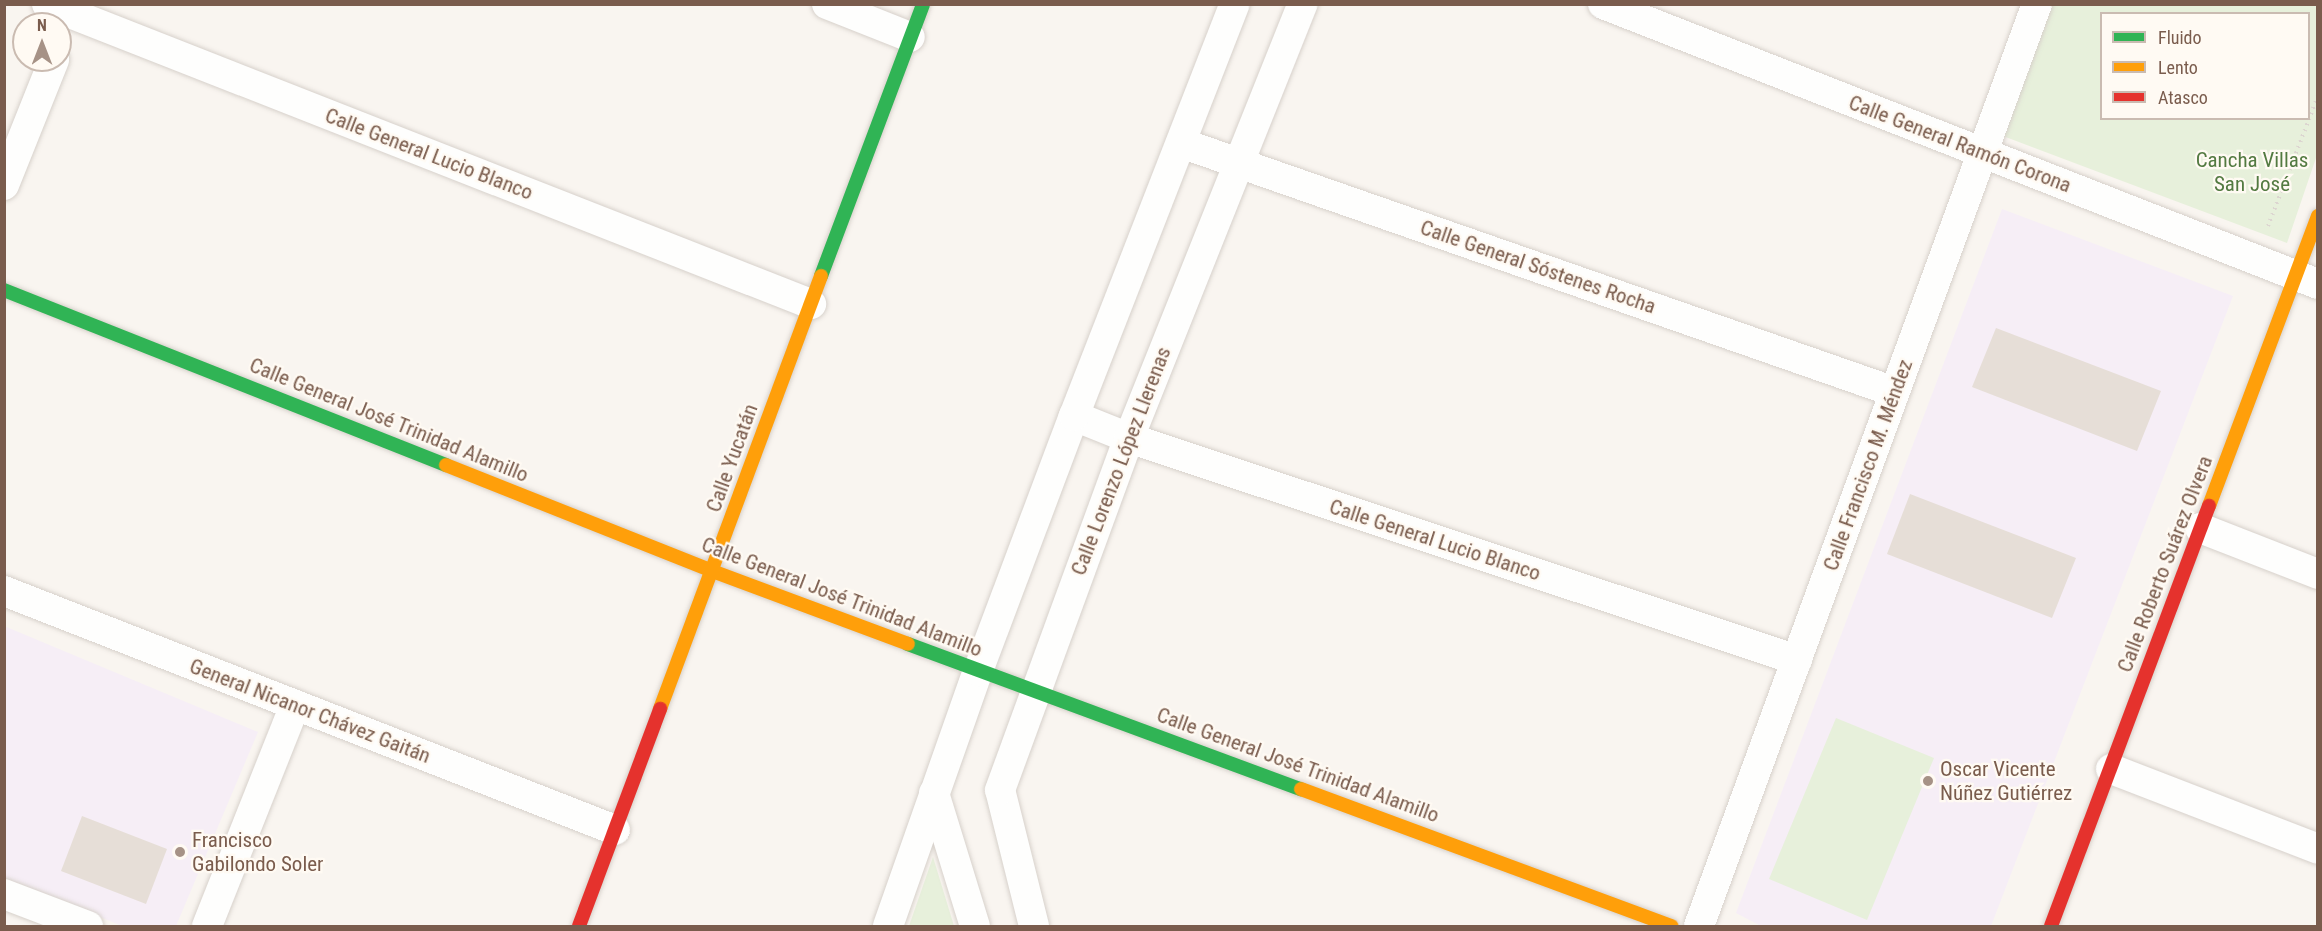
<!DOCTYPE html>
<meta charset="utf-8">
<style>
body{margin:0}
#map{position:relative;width:2322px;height:931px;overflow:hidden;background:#f9f5f0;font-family:"Roboto Condensed",sans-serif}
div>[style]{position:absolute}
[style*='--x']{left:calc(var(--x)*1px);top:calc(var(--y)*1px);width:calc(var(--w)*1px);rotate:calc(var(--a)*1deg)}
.education>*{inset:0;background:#f6eef6}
.green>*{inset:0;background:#e7f0db}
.building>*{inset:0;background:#e6ded7}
.path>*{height:4px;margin-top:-2px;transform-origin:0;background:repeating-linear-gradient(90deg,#dcd5d0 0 1.5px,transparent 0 6px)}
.roads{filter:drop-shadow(0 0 2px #d7d1cb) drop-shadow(0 0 2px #d7d1cb)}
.street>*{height:30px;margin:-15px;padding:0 15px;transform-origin:15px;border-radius:15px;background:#fefefd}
.fast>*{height:14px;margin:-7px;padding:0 7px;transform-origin:7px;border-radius:7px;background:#30b455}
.slow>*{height:14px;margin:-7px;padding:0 7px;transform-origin:7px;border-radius:7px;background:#ff9f0a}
.jam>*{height:14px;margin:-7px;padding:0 7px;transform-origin:7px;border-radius:7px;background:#e5322d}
.dots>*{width:16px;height:16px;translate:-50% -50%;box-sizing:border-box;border:3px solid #fffaf3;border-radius:50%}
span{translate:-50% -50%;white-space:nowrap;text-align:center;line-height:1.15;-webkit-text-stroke:4.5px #fffaf3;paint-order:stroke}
.street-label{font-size:21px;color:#7a5c4d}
.park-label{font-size:21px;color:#537a41}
.poi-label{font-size:21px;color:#7a5c4d}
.left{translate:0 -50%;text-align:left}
.frame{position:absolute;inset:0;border:6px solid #7a5c4d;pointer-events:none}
.legend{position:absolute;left:2100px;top:12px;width:210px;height:108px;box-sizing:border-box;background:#fffaf3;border:2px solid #cabbb1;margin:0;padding:8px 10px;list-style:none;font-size:18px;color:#7a5c4d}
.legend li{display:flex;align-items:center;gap:12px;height:30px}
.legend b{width:30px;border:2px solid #cabbb1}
.north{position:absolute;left:12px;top:12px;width:60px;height:60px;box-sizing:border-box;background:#fffaf3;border:2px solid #cabbb1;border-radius:50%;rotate:0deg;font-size:16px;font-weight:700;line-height:24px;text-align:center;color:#7a5c4d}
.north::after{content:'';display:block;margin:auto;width:21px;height:27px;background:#a69286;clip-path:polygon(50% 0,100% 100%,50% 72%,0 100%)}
</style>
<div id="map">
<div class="education">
<div style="clip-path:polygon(2002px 209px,2233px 296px,1991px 926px,1761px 926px,1736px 913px)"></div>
<div style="clip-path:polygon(4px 626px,258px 732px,176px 926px,122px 926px,5px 878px)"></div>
</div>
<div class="green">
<div style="clip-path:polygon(evenodd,2052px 5px,2317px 5px,2317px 155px,2287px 243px,2003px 136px,2052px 5px,2102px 14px,2308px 14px,2308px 118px,2102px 118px,2102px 14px)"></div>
<div style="clip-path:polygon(1836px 718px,1934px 758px,1867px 920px,1769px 879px)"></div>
<div style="clip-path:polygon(933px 857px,954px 926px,909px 926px)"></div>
</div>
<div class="building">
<div style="clip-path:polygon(1996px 328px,2161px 391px,2137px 451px,1972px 387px)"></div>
<div style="clip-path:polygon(1910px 494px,2076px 558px,2052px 618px,1887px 554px)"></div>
<div style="clip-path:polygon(82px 816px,167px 849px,146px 904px,61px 871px)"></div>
</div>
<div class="path">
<div style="--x:2268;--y:226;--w:139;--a:-69"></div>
</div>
<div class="roads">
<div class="street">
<div style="--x:47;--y:4;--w:821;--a:21.44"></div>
<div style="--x:827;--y:4;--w:89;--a:21.7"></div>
<div style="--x:1603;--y:4;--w:768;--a:21.39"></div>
<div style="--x:1181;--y:143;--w:756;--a:19.23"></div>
<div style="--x:4;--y:185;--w:135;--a:-68.2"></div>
<div style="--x:1074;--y:416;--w:59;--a:21.8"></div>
<div style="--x:1129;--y:438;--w:704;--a:18.38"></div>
<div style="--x:2200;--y:528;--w:127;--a:21.3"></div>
<div style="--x:4;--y:591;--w:656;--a:21.36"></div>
<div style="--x:2111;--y:769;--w:222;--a:21.1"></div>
<div style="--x:934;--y:793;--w:139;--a:72.9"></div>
<div style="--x:4;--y:894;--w:90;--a:20.9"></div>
<div style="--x:207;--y:926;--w:238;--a:-68.3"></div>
<div style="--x:888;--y:926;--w:270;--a:-70.6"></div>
<div style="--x:978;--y:671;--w:272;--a:-69.4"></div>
<div style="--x:1074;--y:416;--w:442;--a:-68.7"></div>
<div style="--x:1034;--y:926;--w:140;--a:-104"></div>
<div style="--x:1000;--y:790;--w:375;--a:-69.9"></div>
<div style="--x:1129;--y:438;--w:468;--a:-68.2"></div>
<div style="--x:1699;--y:926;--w:982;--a:-69.87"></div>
</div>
<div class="fast">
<div style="--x:821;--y:276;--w:290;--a:-69.4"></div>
<div style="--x:4;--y:290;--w:475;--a:21.6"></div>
<div style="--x:908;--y:644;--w:419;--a:20.3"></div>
</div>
<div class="slow">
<div style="--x:446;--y:465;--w:286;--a:21.7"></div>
<div style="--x:712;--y:571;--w:209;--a:20.4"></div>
<div style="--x:2209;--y:506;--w:310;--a:-69.4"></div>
<div style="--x:660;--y:709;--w:462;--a:-69.6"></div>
<div style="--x:1301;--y:789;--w:395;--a:20.3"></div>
</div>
<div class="jam">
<div style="--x:579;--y:926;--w:232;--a:-69.5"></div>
<div style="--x:2051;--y:926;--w:449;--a:-69.4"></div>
</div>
</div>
<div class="dots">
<div style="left:1928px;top:781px;background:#a69286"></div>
<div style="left:180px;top:852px;background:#a69286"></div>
</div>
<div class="street-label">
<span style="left:1960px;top:144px;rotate:21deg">Calle General Ramón Corona</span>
<span style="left:429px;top:154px;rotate:21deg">Calle General Lucio Blanco</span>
<span style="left:1538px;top:267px;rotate:19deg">Calle General Sóstenes Rocha</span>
<span style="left:389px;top:420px;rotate:22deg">Calle General José Trinidad Alamillo</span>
<span style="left:732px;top:458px;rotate:-70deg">Calle Yucatán</span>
<span style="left:1121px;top:461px;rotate:-69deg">Calle Lorenzo López Llerenas</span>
<span style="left:1868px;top:465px;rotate:-70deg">Calle Francisco M. Méndez</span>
<span style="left:1435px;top:540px;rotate:18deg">Calle General Lucio Blanco</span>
<span style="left:2165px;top:564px;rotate:-69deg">Calle Roberto Suárez Olvera</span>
<span style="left:842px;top:597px;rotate:21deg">Calle General José Trinidad Alamillo</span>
<span style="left:310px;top:711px;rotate:21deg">General Nicanor Chávez Gaitán</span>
<span style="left:1298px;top:765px;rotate:20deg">Calle General José Trinidad Alamillo</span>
</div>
<div class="park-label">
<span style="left:2252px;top:172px">Cancha Villas<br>San José</span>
</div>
<div class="poi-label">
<span class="left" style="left:1940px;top:781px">Oscar Vicente<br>Núñez Gutiérrez</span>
<span class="left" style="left:192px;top:852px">Francisco<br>Gabilondo Soler</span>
</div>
<div class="frame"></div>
<ul class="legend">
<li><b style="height:8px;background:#30b455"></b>Fluido</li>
<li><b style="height:8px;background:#ff9f0a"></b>Lento</li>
<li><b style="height:8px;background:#e5322d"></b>Atasco</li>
</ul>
<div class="north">N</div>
</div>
